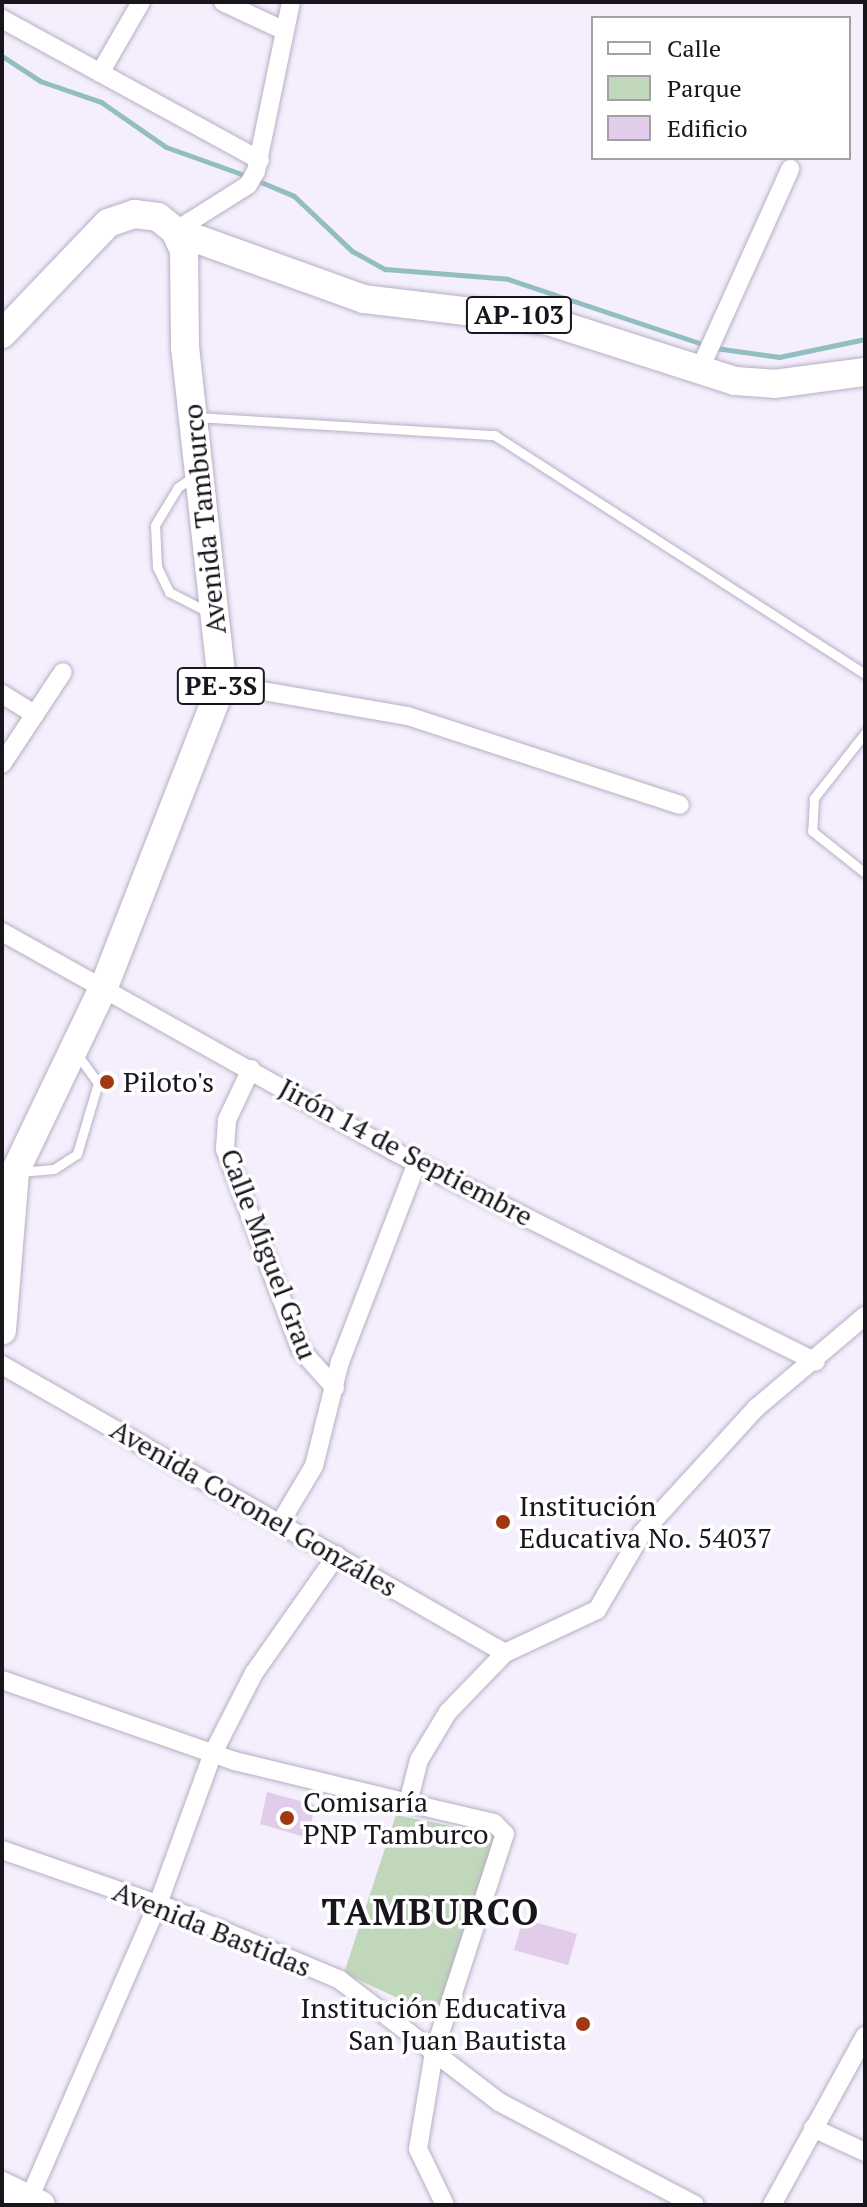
<!DOCTYPE html>
<meta charset="utf-8">
<style>
body{margin:0}
#map{position:relative;width:867px;height:2207px;overflow:hidden;background:#f4eefd;font-family:"PT Serif",serif}
div>[style]{position:absolute}
[style*='--x']{left:calc(var(--x)*1px);top:calc(var(--y)*1px);width:calc(var(--w)*1px);rotate:calc(var(--a)*1deg)}
.green>*{inset:0;background:#c0d7bc}
.stream>*{height:5px;margin:-2.5px;padding:0 2.5px;transform-origin:2.5px;border-radius:2.5px;background:#92bdc1}
.building>*{inset:0;background:#e1cce9}
.roads{filter:drop-shadow(0 0 2px #b8aec4) drop-shadow(0 0 2px #b8aec4)}
.service>*{height:9px;margin:-4.5px;padding:0 4.5px;transform-origin:4.5px;border-radius:4.5px;background:#fff}
.minor>*{height:18px;margin:-9px;padding:0 9px;transform-origin:9px;border-radius:9px;background:#fff}
.primary>*{height:28px;margin:-14px;padding:0 14px;transform-origin:14px;border-radius:14px;background:#fff}
.trunk>*{height:28px;margin:-14px;padding:0 14px;transform-origin:14px;border-radius:14px;background:#fff}
.dots>*{width:22px;height:22px;translate:-50% -50%;box-sizing:border-box;border:4px solid #fff;border-radius:50%}
span{translate:-50% -50%;white-space:nowrap;text-align:center;line-height:1.15;-webkit-text-stroke:7px #fff;paint-order:stroke}
.shield-label span{padding:2px 6px;background:#fff;border:2px solid;border-radius:6px;-webkit-text-stroke-width:0}
.shield-label{font-size:26px;color:#18151d;font-weight:700}
.street-label{font-size:28px;color:#18151d}
.poi-label{font-size:28px;color:#18151d}
.left{translate:0 -50%;text-align:left}
.right{translate:-100% -50%;text-align:right}
.district-label{font-size:36px;color:#18151d;font-weight:700;letter-spacing:2px}
.frame{position:absolute;inset:0;border:4px solid #18151d;pointer-events:none}
.legend{position:absolute;left:591px;top:16px;width:260px;height:144px;box-sizing:border-box;background:#fff;border:2px solid #a3a1a5;margin:0;padding:10px 14px;list-style:none;font-size:24px;color:#18151d}
.legend li{display:flex;align-items:center;gap:16px;height:40px}
.legend b{width:40px;border:2px solid #a3a1a5}
</style>
<div id="map">
<div class="green">
<div style="clip-path:polygon(396px 1815px,497px 1835px,436px 2016px,344px 1973px)"></div>
</div>
<div class="stream">
<div style="--x:2;--y:56;--w:45;--a:33.3"></div>
<div style="--x:40;--y:81;--w:65;--a:19"></div>
<div style="--x:101;--y:102;--w:79;--a:34.7"></div>
<div style="--x:166;--y:147;--w:86;--a:19.7"></div>
<div style="--x:256;--y:180;--w:41;--a:22.8"></div>
<div style="--x:294;--y:196;--w:80;--a:43.5"></div>
<div style="--x:352;--y:251;--w:38;--a:29"></div>
<div style="--x:385;--y:269;--w:123;--a:4.6"></div>
<div style="--x:508;--y:279;--w:208;--a:18.5"></div>
<div style="--x:715;--y:348;--w:65;--a:8"></div>
<div style="--x:779;--y:357;--w:88;--a:-11.8"></div>
</div>
<div class="building">
<div style="clip-path:polygon(267px 1792px,315px 1805px,308px 1838px,260px 1824px)"></div>
<div style="clip-path:polygon(523px 1919px,577px 1934px,568px 1965px,514px 1950px)"></div>
</div>
<div class="roads">
<div class="service">
<div style="--x:196;--y:417;--w:299;--a:3.5"></div>
<div style="--x:494;--y:435;--w:441;--a:32.8"></div>
<div style="--x:196;--y:475;--w:22;--a:146"></div>
<div style="--x:178;--y:487;--w:44;--a:121.2"></div>
<div style="--x:155;--y:525;--w:42;--a:87.3"></div>
<div style="--x:157;--y:567;--w:28;--a:64"></div>
<div style="--x:169;--y:592;--w:48;--a:27.1"></div>
<div style="--x:865;--y:733;--w:83;--a:128.1"></div>
<div style="--x:814;--y:798;--w:33;--a:93"></div>
<div style="--x:812;--y:831;--w:68;--a:38.4"></div>
<div style="--x:19;--y:1172;--w:35;--a:-5"></div>
<div style="--x:54;--y:1169;--w:27;--a:-33"></div>
<div style="--x:77;--y:1154;--w:74;--a:-73.5"></div>
<div style="--x:98;--y:1083;--w:37;--a:-126"></div>
</div>
<div class="minor">
<div style="--x:223;--y:2;--w:68;--a:25.1"></div>
<div style="--x:2;--y:19;--w:294;--a:28.7"></div>
<div style="--x:100;--y:73;--w:82;--a:-60"></div>
<div style="--x:175;--y:231;--w:86;--a:-32.2"></div>
<div style="--x:248;--y:185;--w:16;--a:-60"></div>
<div style="--x:256;--y:171;--w:173;--a:-78.3"></div>
<div style="--x:699;--y:371;--w:222;--a:-65.7"></div>
<div style="--x:222;--y:684;--w:189;--a:9.8"></div>
<div style="--x:408;--y:716;--w:286;--a:18.1"></div>
<div style="--x:2;--y:694;--w:39;--a:32"></div>
<div style="--x:2;--y:764;--w:110;--a:-56.5"></div>
<div style="--x:2;--y:932;--w:450;--a:29.2"></div>
<div style="--x:395;--y:1152;--w:470;--a:26.5"></div>
<div style="--x:251;--y:1069;--w:56;--a:115.2"></div>
<div style="--x:227;--y:1120;--w:29;--a:94"></div>
<div style="--x:225;--y:1149;--w:215;--a:69.3"></div>
<div style="--x:301;--y:1350;--w:51;--a:48.2"></div>
<div style="--x:2;--y:1365;--w:580;--a:29.79"></div>
<div style="--x:280;--y:1523;--w:66;--a:-59.2"></div>
<div style="--x:314;--y:1466;--w:107;--a:-76"></div>
<div style="--x:340;--y:1362;--w:214;--a:-68.9"></div>
<div style="--x:2;--y:1680;--w:247;--a:19.2"></div>
<div style="--x:235;--y:1761;--w:178;--a:13.6"></div>
<div style="--x:2;--y:1850;--w:177;--a:19.2"></div>
<div style="--x:169;--y:1908;--w:186;--a:22.8"></div>
<div style="--x:340;--y:1980;--w:200;--a:37.5"></div>
<div style="--x:499;--y:2102;--w:221;--a:27.7"></div>
<div style="--x:813;--y:2128;--w:57;--a:24.8"></div>
<div style="--x:29;--y:2199;--w:322;--a:-66.4"></div>
<div style="--x:158;--y:1904;--w:161;--a:-70"></div>
<div style="--x:213;--y:1753;--w:90;--a:-62.9"></div>
<div style="--x:254;--y:1673;--w:144;--a:-54.9"></div>
<div style="--x:445;--y:2205;--w:62;--a:-115.7"></div>
<div style="--x:418;--y:2149;--w:98;--a:-80.6"></div>
<div style="--x:434;--y:2052;--w:229;--a:-72"></div>
<div style="--x:505;--y:1834;--w:16;--a:-135"></div>
<div style="--x:494;--y:1823;--w:88;--a:-166.9"></div>
<div style="--x:408;--y:1803;--w:44;--a:-75.7"></div>
<div style="--x:419;--y:1760;--w:56;--a:-58.9"></div>
<div style="--x:448;--y:1712;--w:82;--a:-46"></div>
<div style="--x:505;--y:1653;--w:102;--a:-25.1"></div>
<div style="--x:597;--y:1610;--w:89;--a:-59.7"></div>
<div style="--x:642;--y:1533;--w:169;--a:-47.6"></div>
<div style="--x:756;--y:1408;--w:143;--a:-40.2"></div>
<div style="--x:772;--y:2205;--w:193;--a:-61.2"></div>
</div>
<div class="primary">
<div style="--x:175;--y:231;--w:201;--a:19.8"></div>
<div style="--x:364;--y:299;--w:185;--a:6.8"></div>
<div style="--x:548;--y:321;--w:196;--a:17.8"></div>
<div style="--x:735;--y:381;--w:39;--a:4"></div>
<div style="--x:774;--y:384;--w:92;--a:-7.5"></div>
</div>
<div class="trunk">
<div style="--x:2;--y:334;--w:153;--a:-46.3"></div>
<div style="--x:108;--y:223;--w:28;--a:-19"></div>
<div style="--x:134;--y:214;--w:24;--a:7"></div>
<div style="--x:158;--y:217;--w:22;--a:39"></div>
<div style="--x:175;--y:231;--w:21;--a:65"></div>
<div style="--x:184;--y:250;--w:97;--a:89.4"></div>
<div style="--x:185;--y:347;--w:339;--a:83.7"></div>
<div style="--x:222;--y:684;--w:324;--a:111.3"></div>
<div style="--x:104;--y:986;--w:206;--a:115.6"></div>
<div style="--x:15;--y:1172;--w:159;--a:94.7"></div>
<div style="--x:2;--y:2186;--w:43;--a:26"></div>
</div>
</div>
<div class="dots">
<div style="left:107px;top:1082px;background:#9f3911"></div>
<div style="left:503px;top:1522px;background:#9f3911"></div>
<div style="left:287px;top:1818px;background:#9f3911"></div>
<div style="left:583px;top:2024px;background:#9f3911"></div>
</div>
<div class="shield-label">
<span style="left:519px;top:315px">AP-103</span>
<span style="left:221px;top:686px">PE-3S</span>
</div>
<div class="street-label">
<span style="left:204px;top:519px;rotate:-96deg">Avenida Tamburco</span>
<span style="left:406px;top:1152px;rotate:28deg">Jirón 14 de Septiembre</span>
<span style="left:269px;top:1254px;rotate:69deg">Calle Miguel Grau</span>
<span style="left:254px;top:1508px;rotate:30deg">Avenida Coronel Gonzáles</span>
<span style="left:212px;top:1929px;rotate:22deg">Avenida Bastidas</span>
</div>
<div class="poi-label">
<span class="left" style="left:123px;top:1082px">Piloto's</span>
<span class="left" style="left:519px;top:1522px">Institución<br>Educativa No. 54037</span>
<span class="left" style="left:303px;top:1818px">Comisaría<br>PNP Tamburco</span>
<span class="right" style="left:567px;top:2024px">Institución Educativa<br>San Juan Bautista</span>
</div>
<div class="district-label">
<span style="left:431px;top:1912px">TAMBURCO</span>
</div>
<div class="frame"></div>
<ul class="legend">
<li><b style="height:10px;background:#fff"></b>Calle</li>
<li><b style="height:22px;background:#c0d7bc"></b>Parque</li>
<li><b style="height:22px;background:#e1cce9"></b>Edificio</li>
</ul>
</div>
